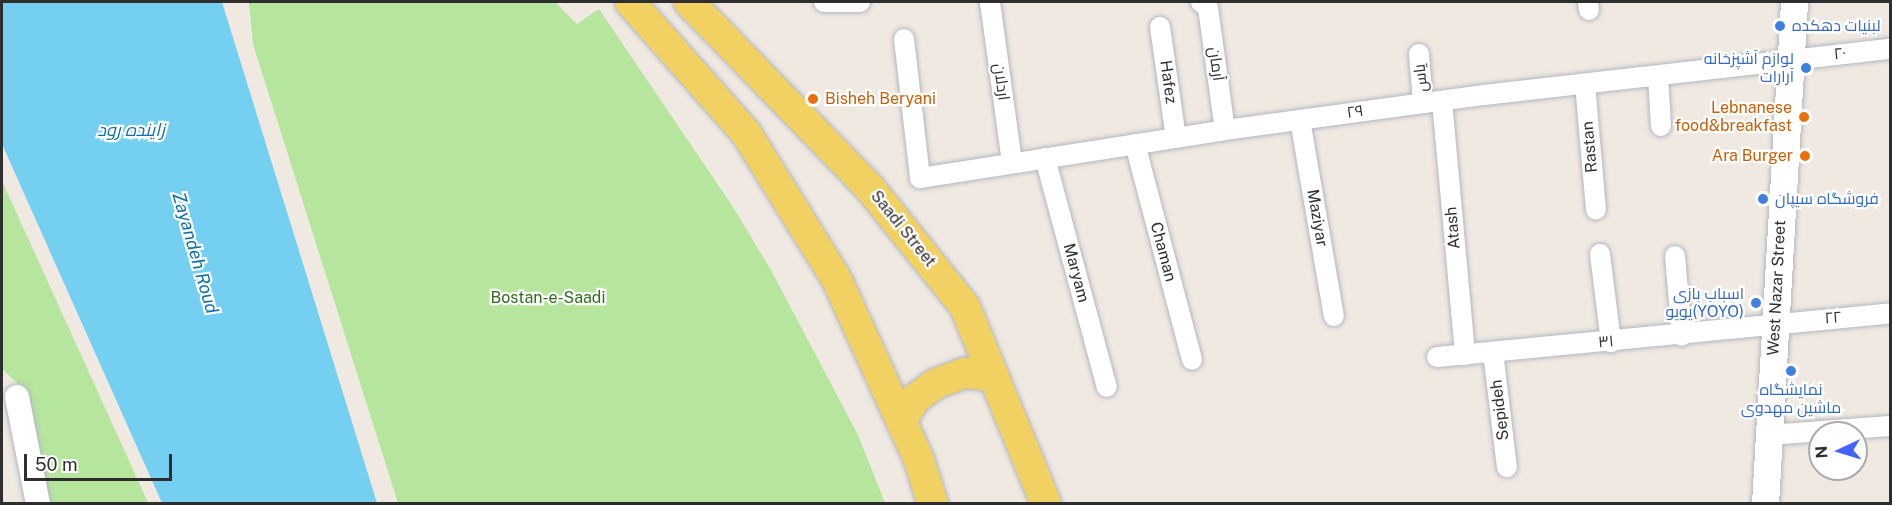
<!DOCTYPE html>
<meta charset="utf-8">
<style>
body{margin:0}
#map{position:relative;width:1892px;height:505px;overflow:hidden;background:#efe9e1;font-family:"Public Sans",Cairo,sans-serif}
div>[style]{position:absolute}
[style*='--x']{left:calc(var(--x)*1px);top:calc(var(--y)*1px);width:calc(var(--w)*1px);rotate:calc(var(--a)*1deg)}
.green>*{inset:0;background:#b6e59e}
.water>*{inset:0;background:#75cff0}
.roads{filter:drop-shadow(0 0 2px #b4b7c1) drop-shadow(0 0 2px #b4b7c1)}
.minor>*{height:20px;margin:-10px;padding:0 10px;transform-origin:10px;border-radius:10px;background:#fff}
.tertiary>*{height:24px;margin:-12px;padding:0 12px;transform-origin:12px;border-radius:12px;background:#fff}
.secondary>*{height:27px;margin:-13.5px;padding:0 13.5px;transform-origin:13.5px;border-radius:13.5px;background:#fff}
.primary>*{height:30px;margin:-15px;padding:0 15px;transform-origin:15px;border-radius:15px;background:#f2d163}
.dots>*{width:16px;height:16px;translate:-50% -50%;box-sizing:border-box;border:3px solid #fff;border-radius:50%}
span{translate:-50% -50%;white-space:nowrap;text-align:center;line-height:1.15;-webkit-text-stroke:4.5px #fff;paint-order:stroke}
.shop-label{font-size:16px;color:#366cbe}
.left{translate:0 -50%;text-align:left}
.right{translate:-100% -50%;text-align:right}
.street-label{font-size:16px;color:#2e2e2e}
.food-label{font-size:16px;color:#c56008}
.park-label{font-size:16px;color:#2c6e1b}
.water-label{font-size:18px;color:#0d6fa3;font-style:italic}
.frame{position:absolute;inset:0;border:3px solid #2e2e2e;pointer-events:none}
.north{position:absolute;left:1808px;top:421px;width:60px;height:60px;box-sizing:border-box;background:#fff;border:2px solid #ababab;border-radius:50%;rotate:266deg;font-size:16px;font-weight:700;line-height:24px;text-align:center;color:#2e2e2e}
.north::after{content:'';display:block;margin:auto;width:21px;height:27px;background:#4264fb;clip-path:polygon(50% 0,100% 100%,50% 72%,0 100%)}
.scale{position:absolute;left:24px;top:454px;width:148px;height:27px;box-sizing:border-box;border:3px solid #2e2e2e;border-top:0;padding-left:8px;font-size:18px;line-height:21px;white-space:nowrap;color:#2e2e2e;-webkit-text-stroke:4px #fff;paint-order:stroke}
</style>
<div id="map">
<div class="green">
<div style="clip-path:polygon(249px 2px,555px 2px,577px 24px,599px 9px,733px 207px,772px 272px,858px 435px,885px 503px,398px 503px,253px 44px)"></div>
<div style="clip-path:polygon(2px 181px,146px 498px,148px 503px,50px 503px,29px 394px,2px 369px)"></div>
</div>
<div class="water">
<div style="clip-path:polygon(2px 2px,222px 2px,377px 503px,162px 503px,2px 144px)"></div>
</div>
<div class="roads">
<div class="minor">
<div style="--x:824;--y:2;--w:36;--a:0"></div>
<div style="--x:990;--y:2;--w:162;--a:82.2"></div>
<div style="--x:1201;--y:2;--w:9;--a:41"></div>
<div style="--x:1208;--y:8;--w:123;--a:82.1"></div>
<div style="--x:1588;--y:2;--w:8;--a:83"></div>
<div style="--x:1160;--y:27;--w:112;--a:81.8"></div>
<div style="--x:904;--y:39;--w:140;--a:83.4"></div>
<div style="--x:920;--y:178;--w:309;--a:-8.9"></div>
<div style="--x:1225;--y:130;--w:261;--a:-7.7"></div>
<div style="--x:1484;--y:95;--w:409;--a:-6.5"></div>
<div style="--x:1419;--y:54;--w:49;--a:85.3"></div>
<div style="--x:1658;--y:76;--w:50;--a:86.6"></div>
<div style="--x:1585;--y:84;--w:126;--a:85"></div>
<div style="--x:1442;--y:101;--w:255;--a:84.8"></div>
<div style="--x:1300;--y:120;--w:199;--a:80.2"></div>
<div style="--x:1135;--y:144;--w:223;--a:75.2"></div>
<div style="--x:1045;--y:158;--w:237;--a:74.9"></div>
<div style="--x:1600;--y:254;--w:89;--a:82.9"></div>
<div style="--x:1675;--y:256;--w:80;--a:85"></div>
<div style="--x:1493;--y:352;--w:116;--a:83.1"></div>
<div style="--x:1437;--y:357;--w:455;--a:-5.5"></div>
<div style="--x:1769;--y:435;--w:121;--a:-4.3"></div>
</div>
<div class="tertiary">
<div style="--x:17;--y:397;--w:109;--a:78.9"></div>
</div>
<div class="secondary">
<div style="--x:1765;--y:504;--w:503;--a:-86.69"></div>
</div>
<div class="primary">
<div style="--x:630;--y:2;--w:175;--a:48.5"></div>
<div style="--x:746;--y:133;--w:173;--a:58.2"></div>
<div style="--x:837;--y:280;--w:198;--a:65.5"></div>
<div style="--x:919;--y:460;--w:46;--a:72.3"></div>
<div style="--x:689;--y:2;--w:258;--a:45.8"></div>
<div style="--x:869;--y:187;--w:154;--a:51.3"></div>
<div style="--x:965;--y:307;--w:213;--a:67.6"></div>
<div style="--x:901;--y:421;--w:27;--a:-57"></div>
<div style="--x:916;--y:398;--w:24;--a:-36"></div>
<div style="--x:935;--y:384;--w:31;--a:-21"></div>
<div style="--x:964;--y:373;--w:30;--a:6"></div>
</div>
</div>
<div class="dots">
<div style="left:1780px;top:26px;background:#3f7fe0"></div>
<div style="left:1806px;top:68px;background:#3f7fe0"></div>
<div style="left:813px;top:99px;background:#e8710a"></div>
<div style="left:1804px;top:117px;background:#e8710a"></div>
<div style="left:1805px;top:156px;background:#e8710a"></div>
<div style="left:1763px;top:199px;background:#3f7fe0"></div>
<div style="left:1756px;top:303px;background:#3f7fe0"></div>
<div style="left:1791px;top:371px;background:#3f7fe0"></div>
</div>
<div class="shop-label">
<span class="left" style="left:1792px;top:26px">لبنیات دهکده</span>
<span class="right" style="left:1794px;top:68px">لوازم آشپزخانه<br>آرارات</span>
<span class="left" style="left:1775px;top:199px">فروشگاه سیپان</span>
<span class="right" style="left:1744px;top:303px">اسباب بازی<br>یویو(YOYO)</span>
<span style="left:1791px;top:399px">نمایشگاه<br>ماشین مهدوی</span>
</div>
<div class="street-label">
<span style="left:1840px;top:54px;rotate:-5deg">۲۰</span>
<span style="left:1216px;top:64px;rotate:82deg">آرمان</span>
<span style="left:1421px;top:78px;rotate:-96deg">یاس</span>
<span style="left:1001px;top:82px;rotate:82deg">اردلان</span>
<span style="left:1168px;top:82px;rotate:82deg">Hafez</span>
<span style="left:1355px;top:112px;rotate:-8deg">۲۹</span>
<span style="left:1590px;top:147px;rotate:-95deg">Rastan</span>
<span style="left:1317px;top:218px;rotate:80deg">Maziyar</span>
<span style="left:1453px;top:228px;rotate:-95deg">Atash</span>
<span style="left:903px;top:229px;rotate:51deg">Saadi Street</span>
<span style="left:1163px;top:252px;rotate:75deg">Chaman</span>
<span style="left:1076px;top:273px;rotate:75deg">Maryam</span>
<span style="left:1777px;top:288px;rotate:-87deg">West Nazar Street</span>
<span style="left:1833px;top:318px;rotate:-4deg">۲۲</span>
<span style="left:1606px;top:342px;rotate:-5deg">۳۱</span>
<span style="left:1500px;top:410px;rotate:-97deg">Sepideh</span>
</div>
<div class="food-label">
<span class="left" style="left:825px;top:99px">Bisheh Beryani</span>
<span class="right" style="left:1792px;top:117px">Lebnanese<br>food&amp;breakfast</span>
<span class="right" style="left:1793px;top:156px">Ara Burger</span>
</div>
<div class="park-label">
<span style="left:548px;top:298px">Bostan-e-Saadi</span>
</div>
<div class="water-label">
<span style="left:131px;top:130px">زاینده رود</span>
<span style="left:195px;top:253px;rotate:74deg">Zayandeh Roud</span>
</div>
<div class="frame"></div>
<div class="north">N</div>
<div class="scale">50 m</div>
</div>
